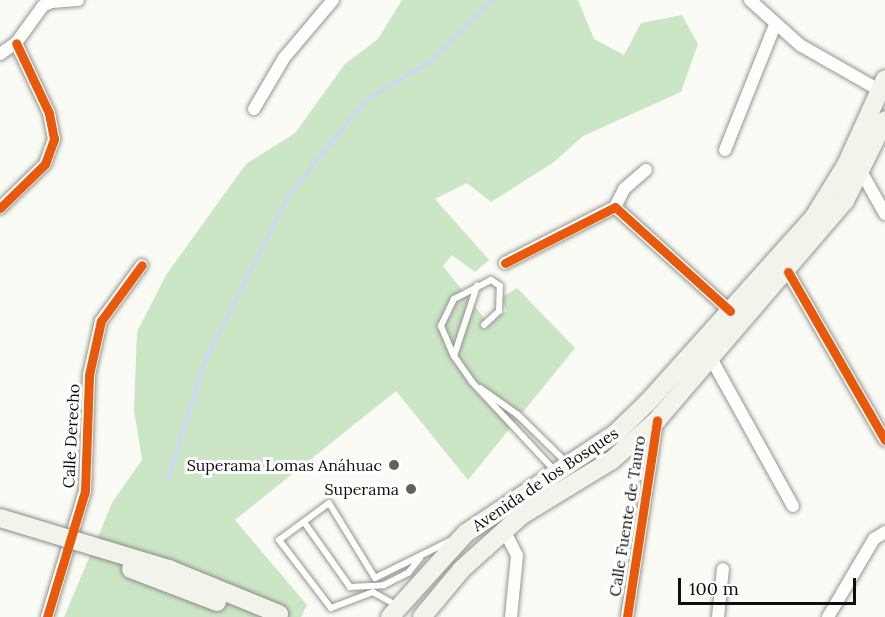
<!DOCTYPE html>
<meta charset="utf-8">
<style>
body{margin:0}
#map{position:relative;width:885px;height:617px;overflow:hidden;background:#fafbf4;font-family:Lora,serif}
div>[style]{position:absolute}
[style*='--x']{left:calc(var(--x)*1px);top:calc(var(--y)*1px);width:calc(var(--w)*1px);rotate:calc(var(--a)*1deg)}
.forest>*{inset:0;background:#cbe6c5}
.stream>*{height:4px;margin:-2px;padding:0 2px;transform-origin:2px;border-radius:2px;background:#cdd9f2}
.roads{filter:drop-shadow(0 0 2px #959592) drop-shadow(0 0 2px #959592)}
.service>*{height:6px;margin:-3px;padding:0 3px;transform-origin:3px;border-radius:3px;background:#fefefd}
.minor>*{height:12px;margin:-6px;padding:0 6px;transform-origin:6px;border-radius:6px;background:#fefefd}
.secondary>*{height:18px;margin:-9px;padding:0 9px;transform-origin:9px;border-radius:9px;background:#f2f4eb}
.bridges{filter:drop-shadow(0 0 2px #8b8c89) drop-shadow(0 0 2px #8b8c89)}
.secondary-bridge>*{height:18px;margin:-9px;padding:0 9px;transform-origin:9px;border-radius:9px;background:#f2f4eb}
.cycleway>*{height:9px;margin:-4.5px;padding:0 4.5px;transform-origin:4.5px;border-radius:4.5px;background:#e8590c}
.dots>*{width:16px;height:16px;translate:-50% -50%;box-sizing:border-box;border:3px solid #fff;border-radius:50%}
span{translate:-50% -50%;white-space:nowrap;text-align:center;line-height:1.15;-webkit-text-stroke:6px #fff;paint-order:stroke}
.street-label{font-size:16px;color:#0f0f0f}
.poi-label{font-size:16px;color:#0f0f0f}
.right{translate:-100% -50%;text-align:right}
.scale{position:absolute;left:678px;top:578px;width:178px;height:27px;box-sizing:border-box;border:3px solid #0f0f0f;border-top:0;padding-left:8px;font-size:18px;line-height:21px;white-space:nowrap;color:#0f0f0f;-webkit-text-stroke:4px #fff;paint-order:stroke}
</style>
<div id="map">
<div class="forest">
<div style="clip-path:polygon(402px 0,578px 0,594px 39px,624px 55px,641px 23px,682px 15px,698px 44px,681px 92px,583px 136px,554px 162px,491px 202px,467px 183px,435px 199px,489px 260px,475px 272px,452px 255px,443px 266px,488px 323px,507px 311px,501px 298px,517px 288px,575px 348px,468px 480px,396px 391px,235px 520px,307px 605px,301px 617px,64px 617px,113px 501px,142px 460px,134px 410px,137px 332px,166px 275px,246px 164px,295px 133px,345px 64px,378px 39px)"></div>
</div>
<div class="stream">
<div style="--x:168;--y:478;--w:126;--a:-72.4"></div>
<div style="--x:206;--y:358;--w:183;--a:-63"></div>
<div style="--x:289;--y:195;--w:121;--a:-51"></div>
<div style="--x:365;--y:101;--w:81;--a:-31.3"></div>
<div style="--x:434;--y:59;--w:83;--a:-45.5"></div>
</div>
<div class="roads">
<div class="service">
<div style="--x:484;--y:325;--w:21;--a:-43"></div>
<div style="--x:499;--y:311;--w:25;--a:-88"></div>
<div style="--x:500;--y:286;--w:11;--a:-146"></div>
<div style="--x:491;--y:280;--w:42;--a:152.8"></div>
<div style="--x:454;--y:299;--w:30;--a:116"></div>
<div style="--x:441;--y:326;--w:33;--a:67"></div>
<div style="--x:454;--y:356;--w:32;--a:55"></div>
<div style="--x:472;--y:382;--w:122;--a:47"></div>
<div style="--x:454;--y:356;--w:74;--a:-71.8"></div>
<div style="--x:480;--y:388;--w:47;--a:35.4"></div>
<div style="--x:518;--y:415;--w:69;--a:44.4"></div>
<div style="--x:304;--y:522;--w:80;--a:54.7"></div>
<div style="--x:350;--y:587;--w:34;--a:-3"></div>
<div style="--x:384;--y:585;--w:27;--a:-27"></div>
<div style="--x:408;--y:573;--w:19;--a:-51"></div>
<div style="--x:396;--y:605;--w:26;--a:-151"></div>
<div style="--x:373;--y:592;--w:45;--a:159.1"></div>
<div style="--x:331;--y:608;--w:86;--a:-127.4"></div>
<div style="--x:279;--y:540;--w:62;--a:-36.5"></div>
<div style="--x:329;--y:503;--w:88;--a:58.5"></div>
<div style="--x:375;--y:578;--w:84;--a:-26.3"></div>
</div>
<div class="minor">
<div style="--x:750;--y:0;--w:67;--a:42"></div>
<div style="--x:800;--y:45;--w:91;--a:29.7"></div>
<div style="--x:0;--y:54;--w:19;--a:-35"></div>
<div style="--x:16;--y:43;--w:46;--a:-53.9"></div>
<div style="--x:43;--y:6;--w:9;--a:-27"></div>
<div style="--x:51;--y:2;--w:27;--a:-4"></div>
<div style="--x:254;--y:109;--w:59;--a:-59.5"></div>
<div style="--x:284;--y:58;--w:76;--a:-49.8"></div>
<div style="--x:725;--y:150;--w:135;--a:-68.2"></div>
<div style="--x:855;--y:170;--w:8;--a:23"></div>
<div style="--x:862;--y:173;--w:47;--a:60.7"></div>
<div style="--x:615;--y:207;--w:20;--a:-63"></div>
<div style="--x:624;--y:189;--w:29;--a:-41"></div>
<div style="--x:0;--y:208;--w:63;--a:-44.4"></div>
<div style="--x:45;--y:164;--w:27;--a:-70"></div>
<div style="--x:54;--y:139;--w:26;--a:-101"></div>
<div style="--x:49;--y:113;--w:77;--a:-115.2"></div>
<div style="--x:505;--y:263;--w:123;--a:-27"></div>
<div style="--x:615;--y:207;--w:155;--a:42.1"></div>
<div style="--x:788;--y:272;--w:194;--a:60"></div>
<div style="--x:712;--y:360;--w:167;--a:61"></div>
<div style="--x:504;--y:530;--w:29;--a:63"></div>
<div style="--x:517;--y:556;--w:61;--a:95.6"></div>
<div style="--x:47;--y:617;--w:132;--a:-73.2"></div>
<div style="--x:85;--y:491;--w:116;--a:-88"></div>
<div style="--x:89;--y:375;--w:55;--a:-77.5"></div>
<div style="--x:101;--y:321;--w:69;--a:-53.8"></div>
<div style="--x:627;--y:617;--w:199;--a:-81.3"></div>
<div style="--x:718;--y:617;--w:48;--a:-84.1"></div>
<div style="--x:828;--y:617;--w:91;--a:-59.5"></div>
<div style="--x:874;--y:539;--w:13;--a:-32"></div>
</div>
<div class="secondary">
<div style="--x:390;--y:617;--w:113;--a:-47.9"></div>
<div style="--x:466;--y:533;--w:180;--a:-33.7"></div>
<div style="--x:616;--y:433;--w:45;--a:-44.1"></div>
<div style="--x:648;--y:402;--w:249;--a:-48.1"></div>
<div style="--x:814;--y:217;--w:61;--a:-58.4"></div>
<div style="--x:846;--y:165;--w:94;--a:-65.6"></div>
<div style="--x:422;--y:617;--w:62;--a:-50.2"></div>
<div style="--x:462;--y:569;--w:81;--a:-42"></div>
<div style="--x:522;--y:515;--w:105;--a:-31.4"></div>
<div style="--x:612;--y:460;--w:60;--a:-41.6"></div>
<div style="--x:657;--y:420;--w:289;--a:-49.4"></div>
<div style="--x:845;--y:201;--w:90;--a:-63.7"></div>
</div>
</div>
<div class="bridges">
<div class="secondary-bridge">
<div style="--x:0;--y:518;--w:177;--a:16.8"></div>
<div style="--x:169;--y:569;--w:119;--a:22.2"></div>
<div style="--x:131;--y:569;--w:92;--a:21"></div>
</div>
</div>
<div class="cycleway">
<div style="--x:0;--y:208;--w:63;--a:-44.4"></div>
<div style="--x:45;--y:164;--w:27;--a:-70"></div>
<div style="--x:54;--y:139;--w:26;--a:-101"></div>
<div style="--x:49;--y:113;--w:77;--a:-115.2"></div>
<div style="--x:505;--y:263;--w:123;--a:-27"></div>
<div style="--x:615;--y:207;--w:155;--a:42.1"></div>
<div style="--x:788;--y:272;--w:194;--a:60"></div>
<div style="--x:47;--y:617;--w:132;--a:-73.2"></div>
<div style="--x:85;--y:491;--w:116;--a:-88"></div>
<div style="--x:89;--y:375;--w:55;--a:-77.5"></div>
<div style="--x:101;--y:321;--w:69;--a:-53.8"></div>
<div style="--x:627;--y:617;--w:199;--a:-81.3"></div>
</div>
<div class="dots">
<div style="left:394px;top:465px;background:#61625f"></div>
<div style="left:411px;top:489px;background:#61625f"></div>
</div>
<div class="street-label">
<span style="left:71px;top:436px;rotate:-87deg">Calle Derecho</span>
<span style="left:545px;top:479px;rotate:-34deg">Avenida de los Bosques</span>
<span style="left:627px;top:516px;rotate:-81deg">Calle Fuente de Tauro</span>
</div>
<div class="poi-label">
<span class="right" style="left:382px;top:465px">Superama Lomas Anáhuac</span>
<span class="right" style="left:399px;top:489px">Superama</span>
</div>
<div class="scale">100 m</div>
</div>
